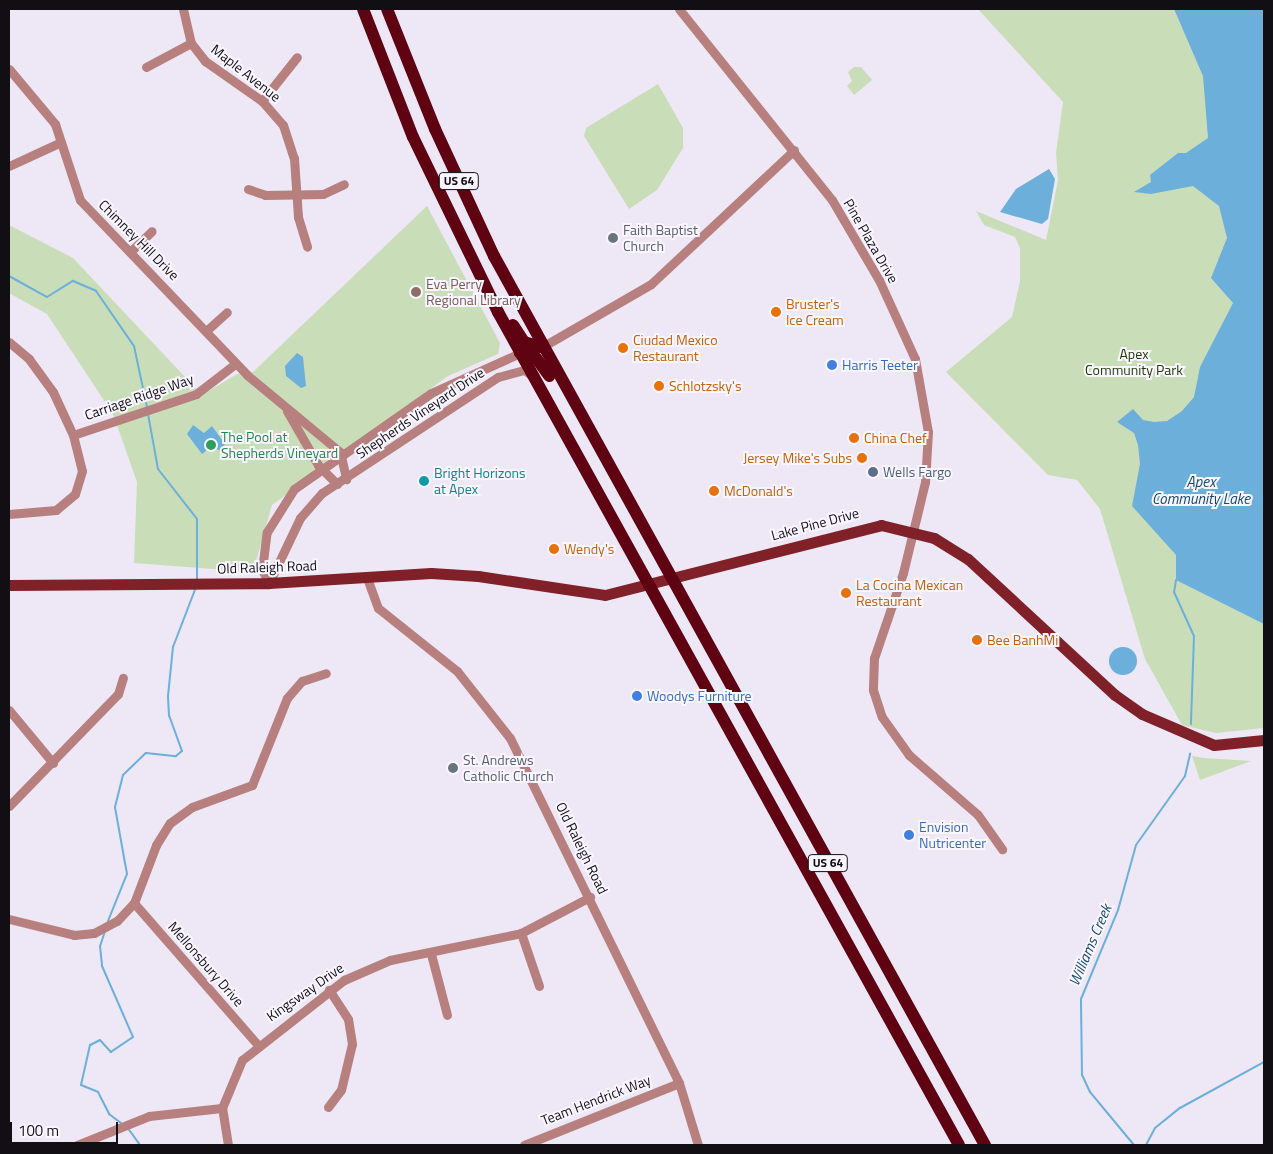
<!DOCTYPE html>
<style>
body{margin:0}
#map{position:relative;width:1273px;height:1154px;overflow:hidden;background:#ede7f6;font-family:"Titillium Web",sans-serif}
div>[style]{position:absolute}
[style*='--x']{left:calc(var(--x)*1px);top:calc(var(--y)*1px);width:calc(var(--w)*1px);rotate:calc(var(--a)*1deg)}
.green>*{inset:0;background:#c9deb8}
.water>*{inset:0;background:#6cafda}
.round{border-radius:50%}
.stream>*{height:2px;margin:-1px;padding:0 1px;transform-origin:1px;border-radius:1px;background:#6cafda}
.minor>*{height:9px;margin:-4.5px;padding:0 4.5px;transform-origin:4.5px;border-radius:4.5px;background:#b7807e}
.major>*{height:11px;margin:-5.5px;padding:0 5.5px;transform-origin:5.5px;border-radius:5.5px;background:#802028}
.highway>*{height:12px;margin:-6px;padding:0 6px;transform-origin:6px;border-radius:6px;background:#5f0212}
.dots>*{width:14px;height:14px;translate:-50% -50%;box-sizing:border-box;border:2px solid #f9f6ff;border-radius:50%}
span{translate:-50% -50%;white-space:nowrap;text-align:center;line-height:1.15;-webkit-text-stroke:4px #f9f6ff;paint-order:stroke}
.shield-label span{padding:1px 4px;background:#f9f6ff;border:1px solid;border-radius:4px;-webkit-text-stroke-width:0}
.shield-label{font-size:12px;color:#110f14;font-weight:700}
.street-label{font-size:14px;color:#110f14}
.worship-label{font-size:14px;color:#5b616d}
.left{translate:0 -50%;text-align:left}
.education-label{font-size:14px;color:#785e54}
.food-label{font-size:14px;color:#c56008}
.right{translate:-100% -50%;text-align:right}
.park-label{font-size:14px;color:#253a0c}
.shop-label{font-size:14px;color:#366cbe}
.leisure-label{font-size:14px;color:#27864d}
.service-label{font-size:14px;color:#4e5e75}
.culture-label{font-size:14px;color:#0d838f}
.water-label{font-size:15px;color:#154a67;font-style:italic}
.frame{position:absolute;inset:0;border:10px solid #110f14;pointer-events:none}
.scale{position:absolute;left:10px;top:1122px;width:108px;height:22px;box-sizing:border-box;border:2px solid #110f14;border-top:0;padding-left:6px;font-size:15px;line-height:18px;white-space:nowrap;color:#110f14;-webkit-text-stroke:4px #f9f6ff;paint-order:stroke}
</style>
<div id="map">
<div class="green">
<div style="clip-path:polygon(978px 9px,1264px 9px,1264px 728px,1216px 733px,1182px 725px,1145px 659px,1100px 509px,1077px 480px,1048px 475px,946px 372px,1012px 317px,1020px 281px,1020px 248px,1015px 237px,984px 225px,976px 211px,1046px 240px,1058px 180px,1056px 153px,1063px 102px)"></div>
<div style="clip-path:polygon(854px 67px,861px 67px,872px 80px,854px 95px,847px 86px,852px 81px,848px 72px)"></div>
<div style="clip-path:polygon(658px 84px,683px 128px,683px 148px,657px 190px,629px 209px,584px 136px,586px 128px)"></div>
<div style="clip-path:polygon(427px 206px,500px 343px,498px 354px,448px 376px,272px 505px,253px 572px,134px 563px,137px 482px,113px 414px,47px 314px,9px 293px,9px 225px,73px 258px,202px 395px,237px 374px,253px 372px)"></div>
<div style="clip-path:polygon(1192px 756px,1204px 758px,1251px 761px,1200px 780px)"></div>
</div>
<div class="water">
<div style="clip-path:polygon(1174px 9px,1264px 9px,1264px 624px,1176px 580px,1176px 555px,1132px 506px,1140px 464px,1138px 445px,1134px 433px,1117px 422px,1133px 409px,1143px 420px,1154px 422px,1167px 421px,1182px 411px,1194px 397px,1200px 367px,1233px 303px,1211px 278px,1227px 238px,1219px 206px,1193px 186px,1151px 194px,1134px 192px,1151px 182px,1150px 175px,1178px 153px,1186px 153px,1208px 138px,1203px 76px)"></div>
<div style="clip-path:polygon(1049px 169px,1055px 179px,1048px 219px,1042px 224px,1000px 212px,1016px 189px)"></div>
<div style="clip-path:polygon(297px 353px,303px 357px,306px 386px,301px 388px,286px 376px,285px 366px)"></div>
<div style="clip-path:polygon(193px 425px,204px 433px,212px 426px,225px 444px,220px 451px,212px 446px,202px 454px,187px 434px)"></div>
<div class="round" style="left:1109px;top:647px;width:28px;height:28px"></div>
</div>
<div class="stream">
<div style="--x:9;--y:276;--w:43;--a:28.9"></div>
<div style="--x:47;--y:297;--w:31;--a:-32"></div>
<div style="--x:73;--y:281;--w:25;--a:23"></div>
<div style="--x:96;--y:291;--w:67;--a:55.4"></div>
<div style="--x:134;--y:346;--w:62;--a:78"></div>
<div style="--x:148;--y:414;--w:56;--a:79.7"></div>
<div style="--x:158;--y:469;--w:63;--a:52"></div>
<div style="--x:197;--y:519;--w:61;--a:90"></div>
<div style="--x:1176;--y:580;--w:12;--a:99"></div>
<div style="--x:1174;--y:592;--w:48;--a:65.6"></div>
<div style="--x:1194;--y:636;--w:88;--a:92"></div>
<div style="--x:108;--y:921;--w:51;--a:-68"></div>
<div style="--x:127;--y:874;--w:68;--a:-100.2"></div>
<div style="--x:115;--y:807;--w:33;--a:-76"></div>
<div style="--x:123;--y:775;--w:32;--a:-44"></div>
<div style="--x:146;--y:753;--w:30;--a:6"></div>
<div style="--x:176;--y:756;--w:8;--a:-40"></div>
<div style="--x:182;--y:751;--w:37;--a:-110"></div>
<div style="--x:169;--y:716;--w:20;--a:-93"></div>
<div style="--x:168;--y:696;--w:49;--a:-84.2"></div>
<div style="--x:173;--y:647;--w:64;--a:-69"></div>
<div style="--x:105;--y:931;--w:16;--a:108"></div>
<div style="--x:100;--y:946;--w:20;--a:84"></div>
<div style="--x:102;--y:966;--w:77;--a:66.4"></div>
<div style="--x:133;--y:1037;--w:27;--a:146"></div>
<div style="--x:111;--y:1052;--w:16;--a:-133"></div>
<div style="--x:100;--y:1040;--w:11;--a:153"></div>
<div style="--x:90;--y:1045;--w:41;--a:102.7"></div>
<div style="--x:81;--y:1085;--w:18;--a:22"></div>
<div style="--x:98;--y:1092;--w:25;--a:63"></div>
<div style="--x:109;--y:1114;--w:15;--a:37"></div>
<div style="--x:127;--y:1127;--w:22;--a:54"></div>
<div style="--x:1134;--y:1145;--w:69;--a:-129.7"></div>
<div style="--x:1090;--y:1092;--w:19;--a:-115"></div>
<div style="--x:1082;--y:1075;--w:76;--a:-90.8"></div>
<div style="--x:1081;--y:999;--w:96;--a:-67.4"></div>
<div style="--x:1118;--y:910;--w:67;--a:-74.5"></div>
<div style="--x:1136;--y:845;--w:85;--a:-54.6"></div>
<div style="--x:1185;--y:776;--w:23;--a:-77"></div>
<div style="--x:1146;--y:1145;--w:19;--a:-62"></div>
<div style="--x:1155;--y:1128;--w:32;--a:-39"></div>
<div style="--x:1180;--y:1108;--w:96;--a:-28.7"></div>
</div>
<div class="minor">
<div style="--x:183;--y:9;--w:35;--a:77"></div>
<div style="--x:191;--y:43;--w:23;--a:52"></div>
<div style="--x:205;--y:61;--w:70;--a:35.1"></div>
<div style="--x:262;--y:101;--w:32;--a:49"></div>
<div style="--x:283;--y:125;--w:35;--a:72"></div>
<div style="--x:294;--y:158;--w:59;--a:86.1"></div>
<div style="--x:298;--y:217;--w:31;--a:73"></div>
<div style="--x:679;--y:9;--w:245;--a:51.3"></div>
<div style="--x:832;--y:200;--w:93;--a:59.6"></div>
<div style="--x:879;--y:280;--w:87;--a:65.5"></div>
<div style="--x:915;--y:359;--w:74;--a:79.9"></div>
<div style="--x:928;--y:432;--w:50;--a:93.4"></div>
<div style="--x:925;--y:482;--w:94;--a:103.6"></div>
<div style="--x:903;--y:573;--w:90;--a:108.8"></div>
<div style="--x:874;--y:658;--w:32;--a:92"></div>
<div style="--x:873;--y:690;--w:28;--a:72"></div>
<div style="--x:882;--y:717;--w:47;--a:54.6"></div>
<div style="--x:909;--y:755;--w:91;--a:41"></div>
<div style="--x:978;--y:815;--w:42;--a:54.8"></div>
<div style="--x:146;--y:67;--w:51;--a:-28.1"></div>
<div style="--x:9;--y:69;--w:72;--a:50.1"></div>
<div style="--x:55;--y:124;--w:80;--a:71.8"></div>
<div style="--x:80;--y:200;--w:242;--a:46.3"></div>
<div style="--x:247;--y:375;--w:121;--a:39.6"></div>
<div style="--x:340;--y:452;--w:28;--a:77"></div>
<div style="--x:262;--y:101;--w:56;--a:-51.5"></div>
<div style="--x:9;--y:166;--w:57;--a:-24.8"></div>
<div style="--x:248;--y:189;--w:18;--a:19"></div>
<div style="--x:265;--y:195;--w:58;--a:-1"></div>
<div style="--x:323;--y:194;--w:23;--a:-25"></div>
<div style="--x:130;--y:252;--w:30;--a:-44"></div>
<div style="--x:206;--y:331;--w:28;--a:-42"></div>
<div style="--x:9;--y:342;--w:26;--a:40"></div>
<div style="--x:29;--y:359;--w:41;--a:54"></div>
<div style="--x:53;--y:392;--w:47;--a:65.1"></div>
<div style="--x:73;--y:435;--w:37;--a:76"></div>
<div style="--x:82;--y:471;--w:24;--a:107"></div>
<div style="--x:75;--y:494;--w:25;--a:140"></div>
<div style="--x:56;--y:510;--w:47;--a:175.1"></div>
<div style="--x:542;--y:347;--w:126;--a:-30"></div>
<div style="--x:651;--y:284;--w:196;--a:-43.1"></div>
<div style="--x:287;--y:411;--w:62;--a:60.1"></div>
<div style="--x:318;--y:465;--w:27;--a:45"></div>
<div style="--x:73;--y:435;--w:130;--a:-18.4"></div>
<div style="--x:196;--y:394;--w:49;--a:-37.6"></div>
<div style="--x:367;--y:578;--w:32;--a:70"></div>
<div style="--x:378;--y:608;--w:101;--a:38.6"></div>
<div style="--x:457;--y:671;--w:85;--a:51.7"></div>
<div style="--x:510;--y:738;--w:384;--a:63.9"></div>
<div style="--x:679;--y:1083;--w:65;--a:73"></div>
<div style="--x:269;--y:583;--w:15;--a:-118"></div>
<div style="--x:262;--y:570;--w:38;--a:-83"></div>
<div style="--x:267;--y:532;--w:51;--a:-57.9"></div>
<div style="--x:294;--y:489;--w:167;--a:-35"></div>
<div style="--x:431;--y:393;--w:98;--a:-24.2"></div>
<div style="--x:269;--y:583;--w:72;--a:-64.5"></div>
<div style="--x:300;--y:518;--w:33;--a:-49"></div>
<div style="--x:322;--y:493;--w:211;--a:-33.4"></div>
<div style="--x:498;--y:377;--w:28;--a:-15"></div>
<div style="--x:525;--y:370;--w:9;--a:41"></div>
<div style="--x:9;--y:710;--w:69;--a:50.3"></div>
<div style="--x:9;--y:806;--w:156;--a:-45.8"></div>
<div style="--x:118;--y:694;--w:17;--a:-73"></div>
<div style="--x:134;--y:903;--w:187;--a:48.9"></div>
<div style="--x:9;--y:919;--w:67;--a:13.8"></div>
<div style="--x:74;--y:935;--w:20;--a:-6"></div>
<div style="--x:94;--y:933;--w:26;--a:-28"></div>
<div style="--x:117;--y:921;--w:25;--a:-47"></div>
<div style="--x:134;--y:903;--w:62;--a:-69.2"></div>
<div style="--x:156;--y:845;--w:26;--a:-58"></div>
<div style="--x:170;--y:823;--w:27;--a:-36"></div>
<div style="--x:192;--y:807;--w:64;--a:-20.1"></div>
<div style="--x:252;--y:785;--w:94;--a:-68.1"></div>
<div style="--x:287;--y:698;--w:23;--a:-49"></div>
<div style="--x:302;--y:681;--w:25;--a:-18"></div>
<div style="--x:521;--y:933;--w:56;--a:71.2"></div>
<div style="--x:431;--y:954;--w:63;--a:75.3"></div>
<div style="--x:328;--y:1107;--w:21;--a:-53"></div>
<div style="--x:341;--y:1090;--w:47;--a:-76.6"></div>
<div style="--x:352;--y:1044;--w:25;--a:-99"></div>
<div style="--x:348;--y:1019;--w:35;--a:-123"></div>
<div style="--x:77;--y:1145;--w:78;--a:-21.9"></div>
<div style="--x:149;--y:1116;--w:73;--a:-6.3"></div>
<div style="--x:228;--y:1145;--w:37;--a:-99"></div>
<div style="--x:222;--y:1108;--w:52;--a:-67.4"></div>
<div style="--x:242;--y:1060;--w:130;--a:-38.1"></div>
<div style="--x:344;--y:980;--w:50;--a:-23.5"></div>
<div style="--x:390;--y:960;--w:134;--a:-11.6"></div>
<div style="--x:521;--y:933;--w:78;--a:-27.6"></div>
<div style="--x:524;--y:1145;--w:167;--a:-21.8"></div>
</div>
<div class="major">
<div style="--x:9;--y:585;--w:260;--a:-0.4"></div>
<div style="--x:269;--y:583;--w:162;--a:-3.5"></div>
<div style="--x:431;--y:573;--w:47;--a:3.7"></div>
<div style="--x:478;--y:576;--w:128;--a:8.5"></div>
<div style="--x:605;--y:595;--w:285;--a:-14.2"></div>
<div style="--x:881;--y:525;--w:55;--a:13.8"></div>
<div style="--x:934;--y:538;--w:40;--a:32"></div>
<div style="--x:968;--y:559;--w:200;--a:42.8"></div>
<div style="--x:1115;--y:695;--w:33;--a:35"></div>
<div style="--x:1142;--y:714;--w:78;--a:23.3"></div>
<div style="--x:1214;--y:745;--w:50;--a:-5.7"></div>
</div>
<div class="highway">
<div style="--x:363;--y:9;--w:137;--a:68.7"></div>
<div style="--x:413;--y:137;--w:195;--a:64.1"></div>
<div style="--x:498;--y:312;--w:952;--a:61.04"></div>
<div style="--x:387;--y:9;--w:129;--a:68.2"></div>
<div style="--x:435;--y:129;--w:140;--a:65.1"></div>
<div style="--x:494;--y:256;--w:1016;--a:61.09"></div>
<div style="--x:513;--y:325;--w:20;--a:57"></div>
<div style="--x:524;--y:342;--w:19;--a:16"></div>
<div style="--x:520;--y:353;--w:14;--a:8"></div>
<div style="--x:534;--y:355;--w:26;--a:54"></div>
</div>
<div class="dots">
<div style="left:613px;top:238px;background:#6b7280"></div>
<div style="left:416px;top:292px;background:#8d6e63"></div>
<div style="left:776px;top:312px;background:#e8710a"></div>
<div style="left:623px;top:348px;background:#e8710a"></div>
<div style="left:832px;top:365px;background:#3f7fe0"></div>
<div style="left:659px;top:386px;background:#e8710a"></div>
<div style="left:854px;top:438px;background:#e8710a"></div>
<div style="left:211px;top:445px;background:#2e9e5b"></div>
<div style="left:862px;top:458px;background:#e8710a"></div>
<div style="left:873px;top:472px;background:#5c6f8a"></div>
<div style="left:424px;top:481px;background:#0f9aa8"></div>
<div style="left:714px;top:491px;background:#e8710a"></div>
<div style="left:554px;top:549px;background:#e8710a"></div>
<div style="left:846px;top:593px;background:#e8710a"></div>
<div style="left:977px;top:640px;background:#e8710a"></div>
<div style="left:637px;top:696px;background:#3f7fe0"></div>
<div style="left:453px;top:768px;background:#6b7280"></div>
<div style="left:909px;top:835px;background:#3f7fe0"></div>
</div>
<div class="shield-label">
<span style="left:459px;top:181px">US 64</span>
<span style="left:828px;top:863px">US 64</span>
</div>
<div class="street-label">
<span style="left:246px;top:73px;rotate:38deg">Maple Avenue</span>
<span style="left:139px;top:240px;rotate:45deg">Chimney Hill Drive</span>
<span style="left:871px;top:241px;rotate:60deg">Pine Plaza Drive</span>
<span style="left:139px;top:397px;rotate:-19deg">Carriage Ridge Way</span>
<span style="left:420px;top:413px;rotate:-34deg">Shepherds Vineyard Drive</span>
<span style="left:815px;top:524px;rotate:-15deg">Lake Pine Drive</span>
<span style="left:267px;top:567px;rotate:-2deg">Old Raleigh Road</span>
<span style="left:582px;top:848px;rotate:64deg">Old Raleigh Road</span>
<span style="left:206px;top:964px;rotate:49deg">Mellonsbury Drive</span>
<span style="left:305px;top:992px;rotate:-35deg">Kingsway Drive</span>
<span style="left:596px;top:1100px;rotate:-21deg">Team Hendrick Way</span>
</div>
<div class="worship-label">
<span class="left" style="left:623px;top:238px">Faith Baptist<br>Church</span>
<span class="left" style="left:463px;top:768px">St. Andrews<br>Catholic Church</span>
</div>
<div class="education-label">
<span class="left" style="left:426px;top:292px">Eva Perry<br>Regional Library</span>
</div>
<div class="food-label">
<span class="left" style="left:786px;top:312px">Bruster's<br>Ice Cream</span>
<span class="left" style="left:633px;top:348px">Ciudad Mexico<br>Restaurant</span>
<span class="left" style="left:669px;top:386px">Schlotzsky's</span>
<span class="left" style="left:864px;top:438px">China Chef</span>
<span class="right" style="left:852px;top:458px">Jersey Mike's Subs</span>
<span class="left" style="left:724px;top:491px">McDonald's</span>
<span class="left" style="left:564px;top:549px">Wendy's</span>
<span class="left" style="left:856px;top:593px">La Cocina Mexican<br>Restaurant</span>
<span class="left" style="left:987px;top:640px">Bee BanhMi</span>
</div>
<div class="park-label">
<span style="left:1134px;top:362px">Apex<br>Community Park</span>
</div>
<div class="shop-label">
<span class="left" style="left:842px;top:365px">Harris Teeter</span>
<span class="left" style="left:647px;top:696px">Woodys Furniture</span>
<span class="left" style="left:919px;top:835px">Envision<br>Nutricenter</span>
</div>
<div class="leisure-label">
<span class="left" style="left:221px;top:445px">The Pool at<br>Shepherds Vineyard</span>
</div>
<div class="service-label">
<span class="left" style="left:883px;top:472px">Wells Fargo</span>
</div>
<div class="culture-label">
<span class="left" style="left:434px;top:481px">Bright Horizons<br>at Apex</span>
</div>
<div class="water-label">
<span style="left:1201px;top:490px">Apex<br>Community Lake</span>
<span style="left:1090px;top:945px;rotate:-67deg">Williams Creek</span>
</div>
<div class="frame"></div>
<div class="scale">100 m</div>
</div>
